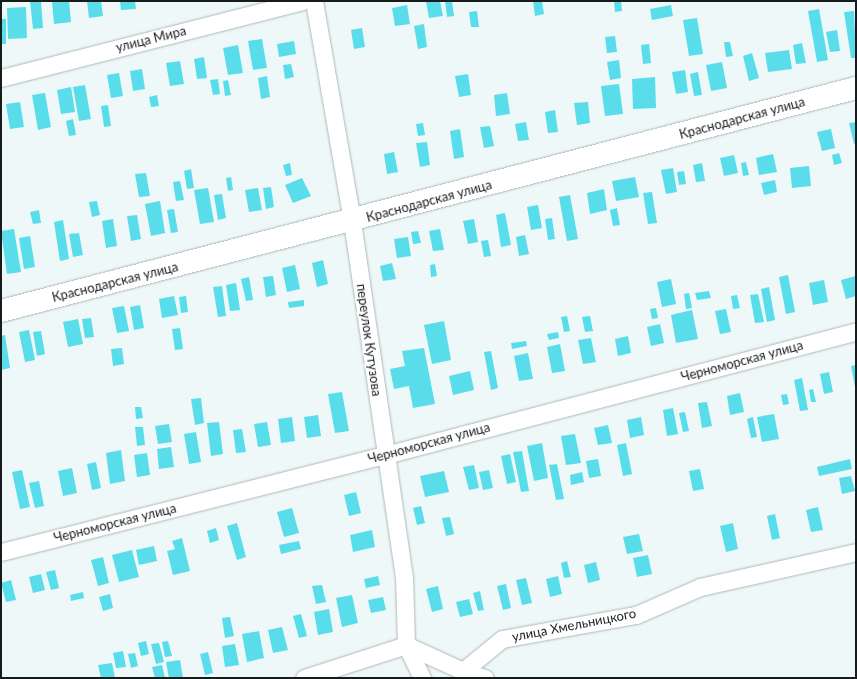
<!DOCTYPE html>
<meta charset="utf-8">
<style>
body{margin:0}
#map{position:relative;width:857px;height:679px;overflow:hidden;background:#eef8f9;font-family:Lato,sans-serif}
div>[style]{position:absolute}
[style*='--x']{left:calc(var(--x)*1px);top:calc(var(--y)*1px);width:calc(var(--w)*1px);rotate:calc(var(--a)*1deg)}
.building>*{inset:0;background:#5addeb}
.roads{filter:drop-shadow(0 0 1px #adb7b8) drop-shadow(0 0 1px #adb7b8)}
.street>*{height:17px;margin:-8.5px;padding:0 8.5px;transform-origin:8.5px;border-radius:8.5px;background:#fff}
.secondary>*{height:22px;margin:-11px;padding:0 11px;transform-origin:11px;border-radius:11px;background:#fff}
span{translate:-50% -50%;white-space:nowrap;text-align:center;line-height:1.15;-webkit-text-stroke:3.5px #fff;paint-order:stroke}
.street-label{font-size:13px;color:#181b1c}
.frame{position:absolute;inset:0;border:2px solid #181b1c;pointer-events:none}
</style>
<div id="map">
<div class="building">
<div style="clip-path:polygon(30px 1px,41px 1px,43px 28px,33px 29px)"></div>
<div style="clip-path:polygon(52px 1px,69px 1px,71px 22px,54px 24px)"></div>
<div style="clip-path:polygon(87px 1px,101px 1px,103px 16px,89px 18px)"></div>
<div style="clip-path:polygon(120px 1px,135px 1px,136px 9px,121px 10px)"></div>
<div style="clip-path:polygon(426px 1px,440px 1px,443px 16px,429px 18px)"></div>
<div style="clip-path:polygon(445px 1px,452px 1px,454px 16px,447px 17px)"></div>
<div style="clip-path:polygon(533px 1px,542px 1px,544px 14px,535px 16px)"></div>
<div style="clip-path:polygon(614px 1px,621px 1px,622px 11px,615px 12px)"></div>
<div style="clip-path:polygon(407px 5px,410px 24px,395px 26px,392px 8px)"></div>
<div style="clip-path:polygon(671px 5px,673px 16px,652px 20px,650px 9px)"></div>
<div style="clip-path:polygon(26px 7px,27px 38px,8px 39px,7px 8px)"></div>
<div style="clip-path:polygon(819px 9px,828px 60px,817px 62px,808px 11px)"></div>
<div style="clip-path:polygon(477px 11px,479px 27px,471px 27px,469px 12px)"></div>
<div style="clip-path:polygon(854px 11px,856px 58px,851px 58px,844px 12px)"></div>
<div style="clip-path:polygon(697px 18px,703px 54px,689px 56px,683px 20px)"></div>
<div style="clip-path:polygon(1px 19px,6px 19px,6px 44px,1px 44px)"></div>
<div style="clip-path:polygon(424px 24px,427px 47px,418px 49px,414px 26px)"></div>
<div style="clip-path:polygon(362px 28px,365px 47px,354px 49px,351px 30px)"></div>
<div style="clip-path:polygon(837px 30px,840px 51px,830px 52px,826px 32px)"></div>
<div style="clip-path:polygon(615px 36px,617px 52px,607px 53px,605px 37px)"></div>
<div style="clip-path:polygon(262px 39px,267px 68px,253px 70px,248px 41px)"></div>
<div style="clip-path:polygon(294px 41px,296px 54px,279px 57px,277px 44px)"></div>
<div style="clip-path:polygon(724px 42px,730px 42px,733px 56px,726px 57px)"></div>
<div style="clip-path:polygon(802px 43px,806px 63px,796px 64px,793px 45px)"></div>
<div style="clip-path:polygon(649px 44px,651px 63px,643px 64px,641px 45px)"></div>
<div style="clip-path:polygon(238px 45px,243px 73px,228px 75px,223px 48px)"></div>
<div style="clip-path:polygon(789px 50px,792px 69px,768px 72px,765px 53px)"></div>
<div style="clip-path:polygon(752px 53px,759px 78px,749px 81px,743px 56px)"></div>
<div style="clip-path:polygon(204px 57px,207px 78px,197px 79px,194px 59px)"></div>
<div style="clip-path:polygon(619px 60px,621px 78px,610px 80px,607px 62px)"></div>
<div style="clip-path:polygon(180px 61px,184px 84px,170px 86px,166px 63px)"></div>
<div style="clip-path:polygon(722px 62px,727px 88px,711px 91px,706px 65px)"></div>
<div style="clip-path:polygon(291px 64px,294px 77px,285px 79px,283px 65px)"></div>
<div style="clip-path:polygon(142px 69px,145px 89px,133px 91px,130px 71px)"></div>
<div style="clip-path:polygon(685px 70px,688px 92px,676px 94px,672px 72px)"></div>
<div style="clip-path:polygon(698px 72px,702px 95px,694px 96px,690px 74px)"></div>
<div style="clip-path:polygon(119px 73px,123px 96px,111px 98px,107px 75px)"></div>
<div style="clip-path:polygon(468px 74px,471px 95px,459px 97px,455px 76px)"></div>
<div style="clip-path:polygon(267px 76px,270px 97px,261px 99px,258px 78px)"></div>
<div style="clip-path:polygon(655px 77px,656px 108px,633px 109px,632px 79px)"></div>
<div style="clip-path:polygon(218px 79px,220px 94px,213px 95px,210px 80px)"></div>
<div style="clip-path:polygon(228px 80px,231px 95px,225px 96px,223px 81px)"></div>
<div style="clip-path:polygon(619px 84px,623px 114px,605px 116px,601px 86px)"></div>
<div style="clip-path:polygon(85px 85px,91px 119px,79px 121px,73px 87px)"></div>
<div style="clip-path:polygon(71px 87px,75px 112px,61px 114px,57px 90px)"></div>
<div style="clip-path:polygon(45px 93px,51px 127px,38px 130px,32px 95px)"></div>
<div style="clip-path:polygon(507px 93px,510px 114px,496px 116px,494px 95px)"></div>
<div style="clip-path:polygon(157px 95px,159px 106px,151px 107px,149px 97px)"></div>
<div style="clip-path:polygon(20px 102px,24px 127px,10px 129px,6px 104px)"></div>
<div style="clip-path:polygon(588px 102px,590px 123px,577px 125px,574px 103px)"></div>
<div style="clip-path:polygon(108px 105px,111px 126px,104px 127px,101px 106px)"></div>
<div style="clip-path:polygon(555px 110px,558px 132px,548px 133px,545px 112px)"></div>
<div style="clip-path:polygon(73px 119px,76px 135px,69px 136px,66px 121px)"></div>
<div style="clip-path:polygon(526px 122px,529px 140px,518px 141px,515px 124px)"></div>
<div style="clip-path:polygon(856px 122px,856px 143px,854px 144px,849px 123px)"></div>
<div style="clip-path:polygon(423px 123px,425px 135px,418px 136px,416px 124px)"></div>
<div style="clip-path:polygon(490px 126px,494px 146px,484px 148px,480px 127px)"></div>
<div style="clip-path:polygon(460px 129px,464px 157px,454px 159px,450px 131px)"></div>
<div style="clip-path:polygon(831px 129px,835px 148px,822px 151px,817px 132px)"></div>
<div style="clip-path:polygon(427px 142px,430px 165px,420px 167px,416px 143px)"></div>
<div style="clip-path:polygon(394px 152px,398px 172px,387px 174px,384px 154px)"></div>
<div style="clip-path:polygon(839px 153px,842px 163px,834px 165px,832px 155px)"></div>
<div style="clip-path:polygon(773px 154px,777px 172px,759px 175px,756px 158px)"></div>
<div style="clip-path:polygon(734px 155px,738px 173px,724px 176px,720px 158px)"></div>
<div style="clip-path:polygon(746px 162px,749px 175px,743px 176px,741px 163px)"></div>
<div style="clip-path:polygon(290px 163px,292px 175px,286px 176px,283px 165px)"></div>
<div style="clip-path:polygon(702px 163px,705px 181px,696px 182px,693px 165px)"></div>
<div style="clip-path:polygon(809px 166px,811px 186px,792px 188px,790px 168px)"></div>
<div style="clip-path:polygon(673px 168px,677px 192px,666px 194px,661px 170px)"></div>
<div style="clip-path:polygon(191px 169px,194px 188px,187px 189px,184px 171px)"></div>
<div style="clip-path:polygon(684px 171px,686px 184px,679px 185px,677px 172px)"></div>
<div style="clip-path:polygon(146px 173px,150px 196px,139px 197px,135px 174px)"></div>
<div style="clip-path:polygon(231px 177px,233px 190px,228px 191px,226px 178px)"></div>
<div style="clip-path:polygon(635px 177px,639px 197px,616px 201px,612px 181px)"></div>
<div style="clip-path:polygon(302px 178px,311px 196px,293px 203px,285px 185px)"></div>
<div style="clip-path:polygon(775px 180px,777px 192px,764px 195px,761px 183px)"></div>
<div style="clip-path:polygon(180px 181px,184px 200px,176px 201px,173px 182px)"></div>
<div style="clip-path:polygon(271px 187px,274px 207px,266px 209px,263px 188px)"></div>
<div style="clip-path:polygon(208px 188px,214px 222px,200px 224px,194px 190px)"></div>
<div style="clip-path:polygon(258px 188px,262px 210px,249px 212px,245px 190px)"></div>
<div style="clip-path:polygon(604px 189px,607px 210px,590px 214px,587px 193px)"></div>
<div style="clip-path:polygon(652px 192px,657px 223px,648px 224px,643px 193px)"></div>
<div style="clip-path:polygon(222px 194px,226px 218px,218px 220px,214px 195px)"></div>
<div style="clip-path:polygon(570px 195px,578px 239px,567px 241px,559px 197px)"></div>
<div style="clip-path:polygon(97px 201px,100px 215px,92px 217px,89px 202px)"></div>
<div style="clip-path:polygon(160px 201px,165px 233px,151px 236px,145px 204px)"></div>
<div style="clip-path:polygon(538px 205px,542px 228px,531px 230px,527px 207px)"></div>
<div style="clip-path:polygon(617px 208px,620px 225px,613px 226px,610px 210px)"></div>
<div style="clip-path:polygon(174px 209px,178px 232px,171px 233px,167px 210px)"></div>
<div style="clip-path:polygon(39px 210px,41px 223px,33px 224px,30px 212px)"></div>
<div style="clip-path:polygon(505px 213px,511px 245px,501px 247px,496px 215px)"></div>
<div style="clip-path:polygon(137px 215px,141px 239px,131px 241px,127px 216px)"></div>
<div style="clip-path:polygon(552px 218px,555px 239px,548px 240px,545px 219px)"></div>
<div style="clip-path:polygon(113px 219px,117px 246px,106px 248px,102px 221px)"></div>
<div style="clip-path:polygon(474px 219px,478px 242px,468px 244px,463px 221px)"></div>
<div style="clip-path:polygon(63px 220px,69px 259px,60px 261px,54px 222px)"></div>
<div style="clip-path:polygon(14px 229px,21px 272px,7px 274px,1px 231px)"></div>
<div style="clip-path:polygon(440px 229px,444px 250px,433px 251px,429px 231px)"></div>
<div style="clip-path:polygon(418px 231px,421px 243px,413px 244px,411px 232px)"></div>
<div style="clip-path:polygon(79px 233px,83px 255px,73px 257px,69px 234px)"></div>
<div style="clip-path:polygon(525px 235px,529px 254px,519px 256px,516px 237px)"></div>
<div style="clip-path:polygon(30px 236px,35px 267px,24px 269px,19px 238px)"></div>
<div style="clip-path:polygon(408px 237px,411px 256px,397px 258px,394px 239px)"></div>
<div style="clip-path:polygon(488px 240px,491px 256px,484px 257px,481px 241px)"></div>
<div style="clip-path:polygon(323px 260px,328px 284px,317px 287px,312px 263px)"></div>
<div style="clip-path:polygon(392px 263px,396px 279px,383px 281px,380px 266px)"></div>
<div style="clip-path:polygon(435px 264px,437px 276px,431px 277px,430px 265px)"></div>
<div style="clip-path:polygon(295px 265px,300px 289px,287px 292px,282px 268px)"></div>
<div style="clip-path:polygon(788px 275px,795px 312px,786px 314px,779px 277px)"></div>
<div style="clip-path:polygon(273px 276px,276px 295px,266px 297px,263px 277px)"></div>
<div style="clip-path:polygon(856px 276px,856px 296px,846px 299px,841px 280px)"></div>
<div style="clip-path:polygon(249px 277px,253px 300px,246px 301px,241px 279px)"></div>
<div style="clip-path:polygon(671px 279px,676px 304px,662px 307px,657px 282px)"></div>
<div style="clip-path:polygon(824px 280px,828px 302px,813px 305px,809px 283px)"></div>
<div style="clip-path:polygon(236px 283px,240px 310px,230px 311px,226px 285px)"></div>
<div style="clip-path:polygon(222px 286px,226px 316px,218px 317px,213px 287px)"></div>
<div style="clip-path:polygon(769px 287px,775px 320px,767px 322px,761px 289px)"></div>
<div style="clip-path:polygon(709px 291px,711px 298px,697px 300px,695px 293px)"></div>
<div style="clip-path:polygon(689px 293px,692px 308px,686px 309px,684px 294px)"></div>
<div style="clip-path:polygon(758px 294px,764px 322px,755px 323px,750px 295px)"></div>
<div style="clip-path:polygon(737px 295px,740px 308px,733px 309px,731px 296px)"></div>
<div style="clip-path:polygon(174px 296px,178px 315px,162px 318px,159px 299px)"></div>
<div style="clip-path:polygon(186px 296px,188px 312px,181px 313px,179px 297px)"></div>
<div style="clip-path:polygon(304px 300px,304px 306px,289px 308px,288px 302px)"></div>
<div style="clip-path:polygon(140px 305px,144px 328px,134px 330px,130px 307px)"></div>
<div style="clip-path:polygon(124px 306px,129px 331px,117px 333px,112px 308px)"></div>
<div style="clip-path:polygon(656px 308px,658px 318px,652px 319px,650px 309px)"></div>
<div style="clip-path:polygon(726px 309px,731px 332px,720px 334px,715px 311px)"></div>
<div style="clip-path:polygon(692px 310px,698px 339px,676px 343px,671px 315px)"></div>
<div style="clip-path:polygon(567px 316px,570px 331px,564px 332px,561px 317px)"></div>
<div style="clip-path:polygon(590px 316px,593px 331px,585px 332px,582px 317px)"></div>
<div style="clip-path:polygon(91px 318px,94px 337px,85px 338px,82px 319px)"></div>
<div style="clip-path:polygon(78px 319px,83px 344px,68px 347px,63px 322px)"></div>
<div style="clip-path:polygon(444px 321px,451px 360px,432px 364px,424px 325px)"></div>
<div style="clip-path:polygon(660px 324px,664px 343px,651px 346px,647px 327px)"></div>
<div style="clip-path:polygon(180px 328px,183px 349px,175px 350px,172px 329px)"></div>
<div style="clip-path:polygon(29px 330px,35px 360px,25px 362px,19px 332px)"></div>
<div style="clip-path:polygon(41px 331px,45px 354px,37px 356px,33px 332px)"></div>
<div style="clip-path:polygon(558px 332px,559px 338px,549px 340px,547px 334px)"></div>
<div style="clip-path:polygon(5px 335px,10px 368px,1px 370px,1px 336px)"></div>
<div style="clip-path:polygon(628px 336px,631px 353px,618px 356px,615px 339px)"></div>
<div style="clip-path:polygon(591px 338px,596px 362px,583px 364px,578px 340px)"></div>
<div style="clip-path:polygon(526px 341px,527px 346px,512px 349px,511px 343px)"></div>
<div style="clip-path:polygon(560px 344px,565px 371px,552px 373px,547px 347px)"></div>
<div style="clip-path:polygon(122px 348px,124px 364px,113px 366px,111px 349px)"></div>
<div style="clip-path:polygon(424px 348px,435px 404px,413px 408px,409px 386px,394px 389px,390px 369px,405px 366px,402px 351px)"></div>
<div style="clip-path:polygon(491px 351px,498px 388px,491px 390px,484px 352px)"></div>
<div style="clip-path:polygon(528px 353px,533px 379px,519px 381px,514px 356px)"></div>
<div style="clip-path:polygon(856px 365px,856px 387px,855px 387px,851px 366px)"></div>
<div style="clip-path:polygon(470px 371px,474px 390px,453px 395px,449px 376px)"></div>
<div style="clip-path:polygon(829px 372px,833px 392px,824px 394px,820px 374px)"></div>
<div style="clip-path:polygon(802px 378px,808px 410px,800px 411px,794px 380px)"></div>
<div style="clip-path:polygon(813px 389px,816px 402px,811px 402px,809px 390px)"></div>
<div style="clip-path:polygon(342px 392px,349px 431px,335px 433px,328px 394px)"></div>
<div style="clip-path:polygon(740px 393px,744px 412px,730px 415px,727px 396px)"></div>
<div style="clip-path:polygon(787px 394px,789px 404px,783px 405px,781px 395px)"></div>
<div style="clip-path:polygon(201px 398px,204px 423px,195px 425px,191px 399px)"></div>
<div style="clip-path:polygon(707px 402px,712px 426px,702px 428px,698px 403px)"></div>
<div style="clip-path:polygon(135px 407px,141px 407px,143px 418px,136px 419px)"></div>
<div style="clip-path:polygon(673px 408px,678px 434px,667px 436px,663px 410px)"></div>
<div style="clip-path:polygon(685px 412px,689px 431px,683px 432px,679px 413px)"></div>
<div style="clip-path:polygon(774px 414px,779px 439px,762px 442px,757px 417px)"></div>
<div style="clip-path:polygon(318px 415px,321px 436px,307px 438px,304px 417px)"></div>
<div style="clip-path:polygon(292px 417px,295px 441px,281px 443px,278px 419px)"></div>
<div style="clip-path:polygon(641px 417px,644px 435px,630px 438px,627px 420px)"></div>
<div style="clip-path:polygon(753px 417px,757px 437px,751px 438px,747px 419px)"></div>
<div style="clip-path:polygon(219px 422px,223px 454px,211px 456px,207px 423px)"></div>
<div style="clip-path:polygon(267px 422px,271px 445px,258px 447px,254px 424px)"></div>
<div style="clip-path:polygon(169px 424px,172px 442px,158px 444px,155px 426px)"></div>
<div style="clip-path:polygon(608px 425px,612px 443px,598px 445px,594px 428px)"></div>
<div style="clip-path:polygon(135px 427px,143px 427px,145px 445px,137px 446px)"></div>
<div style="clip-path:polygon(242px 429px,246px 452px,236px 453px,233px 430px)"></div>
<div style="clip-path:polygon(196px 432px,201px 462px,189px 464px,184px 434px)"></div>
<div style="clip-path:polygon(575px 434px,581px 463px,566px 465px,561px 436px)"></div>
<div style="clip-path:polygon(542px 443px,548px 478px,534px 481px,527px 446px)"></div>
<div style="clip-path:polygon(626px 443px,632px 474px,623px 476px,617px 445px)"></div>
<div style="clip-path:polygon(171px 447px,174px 467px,159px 469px,157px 449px)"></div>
<div style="clip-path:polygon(121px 450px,125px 481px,110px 484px,106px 453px)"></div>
<div style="clip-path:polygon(522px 451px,529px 491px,521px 492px,513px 452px)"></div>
<div style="clip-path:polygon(147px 453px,150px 475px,137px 477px,134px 455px)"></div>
<div style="clip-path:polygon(510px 454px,516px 482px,507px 484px,501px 456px)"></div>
<div style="clip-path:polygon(598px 459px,601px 476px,589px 478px,586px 461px)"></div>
<div style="clip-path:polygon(850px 459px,852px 469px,819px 476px,817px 467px)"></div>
<div style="clip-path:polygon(96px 462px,101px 488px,92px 490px,87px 464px)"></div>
<div style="clip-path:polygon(557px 464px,564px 499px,556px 500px,549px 465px)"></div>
<div style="clip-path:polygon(474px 465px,479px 488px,469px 490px,463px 467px)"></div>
<div style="clip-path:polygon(72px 468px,77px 493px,63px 496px,58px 471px)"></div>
<div style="clip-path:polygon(700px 469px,704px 489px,693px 491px,689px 471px)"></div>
<div style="clip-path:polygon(22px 470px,30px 507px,20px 509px,12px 472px)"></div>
<div style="clip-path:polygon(489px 470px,493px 488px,483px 490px,479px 472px)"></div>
<div style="clip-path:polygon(444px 471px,449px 492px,425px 497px,420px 476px)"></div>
<div style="clip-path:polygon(582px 472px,584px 482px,571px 485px,570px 475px)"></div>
<div style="clip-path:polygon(851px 476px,855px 491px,842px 494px,839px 478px)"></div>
<div style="clip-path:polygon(39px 481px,44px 506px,35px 508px,29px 483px)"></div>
<div style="clip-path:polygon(356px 492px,361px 513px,349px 516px,344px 495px)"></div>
<div style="clip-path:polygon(421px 506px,425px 523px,417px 525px,413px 508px)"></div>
<div style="clip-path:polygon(818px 507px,823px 530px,811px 532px,806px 510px)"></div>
<div style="clip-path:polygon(292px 508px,299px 533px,284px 537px,277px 512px)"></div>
<div style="clip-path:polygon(775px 514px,780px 538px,772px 540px,767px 516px)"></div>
<div style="clip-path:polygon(450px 517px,454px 534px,446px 536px,442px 518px)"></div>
<div style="clip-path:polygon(237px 523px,246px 557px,237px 560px,227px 526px)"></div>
<div style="clip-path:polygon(733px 523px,738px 549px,726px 552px,720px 526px)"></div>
<div style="clip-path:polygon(216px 528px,219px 540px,210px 543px,207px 531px)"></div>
<div style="clip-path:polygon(372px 530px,375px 547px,353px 552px,350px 535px)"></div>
<div style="clip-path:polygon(639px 534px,643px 551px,627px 554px,623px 537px)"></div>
<div style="clip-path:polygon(182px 538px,190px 571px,173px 575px,167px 551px,175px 549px,172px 541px)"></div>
<div style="clip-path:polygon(299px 541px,301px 549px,281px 554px,279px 545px)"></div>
<div style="clip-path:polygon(154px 546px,157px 561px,139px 565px,136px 550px)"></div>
<div style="clip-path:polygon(132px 550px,139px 577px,119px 582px,112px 555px)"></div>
<div style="clip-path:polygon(648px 555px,652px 574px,637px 577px,633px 558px)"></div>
<div style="clip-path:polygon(103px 557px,109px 583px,98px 586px,91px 560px)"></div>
<div style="clip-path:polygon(567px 561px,571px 577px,564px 578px,561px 563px)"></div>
<div style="clip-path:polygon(596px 562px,600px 580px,588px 583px,584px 565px)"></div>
<div style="clip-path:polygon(55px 570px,59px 588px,51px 590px,46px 572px)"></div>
<div style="clip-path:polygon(41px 574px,45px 590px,33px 593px,29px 577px)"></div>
<div style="clip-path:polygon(378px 576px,380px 585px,366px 588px,364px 579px)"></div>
<div style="clip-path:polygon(558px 576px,562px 594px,550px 597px,546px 579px)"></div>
<div style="clip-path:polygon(526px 578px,532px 603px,522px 605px,516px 580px)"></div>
<div style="clip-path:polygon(11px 580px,16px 600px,6px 602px,1px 583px)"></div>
<div style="clip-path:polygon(506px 584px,511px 608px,503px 610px,497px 586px)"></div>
<div style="clip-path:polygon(322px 585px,326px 602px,316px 604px,312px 586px)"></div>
<div style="clip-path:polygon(438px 586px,443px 609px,432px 612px,426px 589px)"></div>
<div style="clip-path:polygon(480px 591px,484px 610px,478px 611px,473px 593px)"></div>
<div style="clip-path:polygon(83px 592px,84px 598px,71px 601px,70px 595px)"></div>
<div style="clip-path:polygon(110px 594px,113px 608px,103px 611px,99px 597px)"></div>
<div style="clip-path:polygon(352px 595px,358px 623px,342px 627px,336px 598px)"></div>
<div style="clip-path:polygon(383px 597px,386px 610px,371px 613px,368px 600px)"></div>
<div style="clip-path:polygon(469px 599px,473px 614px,460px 617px,456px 602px)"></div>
<div style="clip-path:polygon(329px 609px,333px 632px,318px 635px,314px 612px)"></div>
<div style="clip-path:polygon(301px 614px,307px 636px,299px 638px,293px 616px)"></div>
<div style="clip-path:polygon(230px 617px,234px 636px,225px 638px,222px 618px)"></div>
<div style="clip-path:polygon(282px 627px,288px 650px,273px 653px,268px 630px)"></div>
<div style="clip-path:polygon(259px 631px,264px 658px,247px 662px,242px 634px)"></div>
<div style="clip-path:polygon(146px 641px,149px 654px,141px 656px,138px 643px)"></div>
<div style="clip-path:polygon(168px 641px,172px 656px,165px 657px,162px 642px)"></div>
<div style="clip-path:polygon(159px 643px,164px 662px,156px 664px,151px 644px)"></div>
<div style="clip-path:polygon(235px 644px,239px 665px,225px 667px,222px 646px)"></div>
<div style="clip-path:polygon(123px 651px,126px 667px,116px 668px,113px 653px)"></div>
<div style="clip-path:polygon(208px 652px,213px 673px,205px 675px,200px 654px)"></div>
<div style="clip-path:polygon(135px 653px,138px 666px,131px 668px,128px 654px)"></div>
<div style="clip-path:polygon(180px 660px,183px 678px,169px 678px,166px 662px)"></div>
<div style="clip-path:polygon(112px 663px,115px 678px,101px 678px,98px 665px)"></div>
<div style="clip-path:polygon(162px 665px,165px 678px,155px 678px,152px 667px)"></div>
</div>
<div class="roads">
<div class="street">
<div style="--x:314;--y:1;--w:223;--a:80.2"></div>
<div style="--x:352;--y:221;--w:360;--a:81.7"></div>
<div style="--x:404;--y:577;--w:68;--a:88.3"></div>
<div style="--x:406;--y:645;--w:37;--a:64"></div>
<div style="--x:1;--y:78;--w:311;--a:-14.3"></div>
<div style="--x:1;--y:552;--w:396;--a:-14.2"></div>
<div style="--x:385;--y:455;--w:487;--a:-14.7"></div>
<div style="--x:463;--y:671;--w:50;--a:-39.4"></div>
<div style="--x:502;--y:639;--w:136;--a:-10.2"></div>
<div style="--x:636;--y:615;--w:70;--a:-23.6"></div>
<div style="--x:700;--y:587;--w:160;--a:-12.6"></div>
<div style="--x:304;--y:678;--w:107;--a:-17.9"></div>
<div style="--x:406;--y:645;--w:63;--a:24.5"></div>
<div style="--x:463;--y:671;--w:23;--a:18"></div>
</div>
<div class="secondary">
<div style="--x:1;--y:311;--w:884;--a:-14.62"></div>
</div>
</div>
<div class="street-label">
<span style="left:151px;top:39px;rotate:-14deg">улица Мира</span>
<span style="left:742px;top:118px;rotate:-15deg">Краснодарская улица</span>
<span style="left:429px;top:201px;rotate:-15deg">Краснодарская улица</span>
<span style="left:115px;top:282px;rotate:-14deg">Краснодарская улица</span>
<span style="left:369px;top:340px;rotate:82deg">переулок Кутузова</span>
<span style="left:742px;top:361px;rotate:-15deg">Черноморская улица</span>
<span style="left:429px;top:443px;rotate:-15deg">Черноморская улица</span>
<span style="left:115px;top:523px;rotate:-14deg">Черноморская улица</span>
<span style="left:574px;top:625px;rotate:-11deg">улица Хмельницкого</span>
</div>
<div class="frame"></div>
</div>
